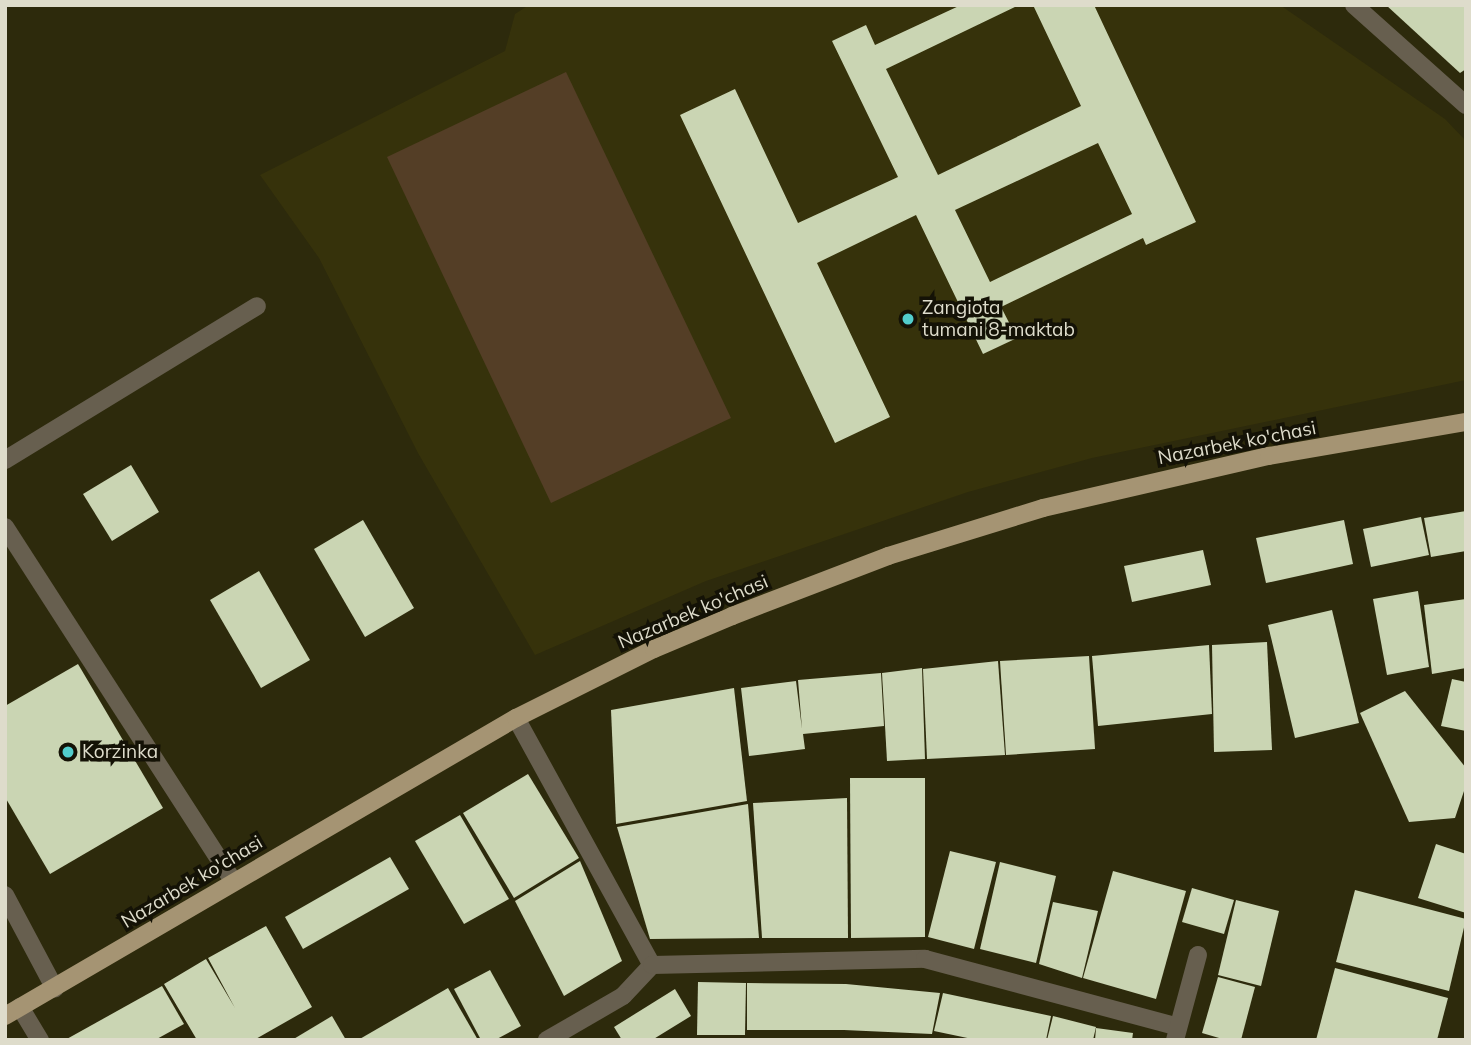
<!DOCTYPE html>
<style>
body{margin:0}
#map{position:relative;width:1471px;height:1045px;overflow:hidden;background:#2d2a0c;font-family:Mulish,sans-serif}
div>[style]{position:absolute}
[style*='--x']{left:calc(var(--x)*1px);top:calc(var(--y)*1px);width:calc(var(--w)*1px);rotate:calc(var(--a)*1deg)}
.built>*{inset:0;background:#36320b}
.green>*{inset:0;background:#543e26}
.building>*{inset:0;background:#cad5b3}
.minor>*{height:18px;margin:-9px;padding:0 9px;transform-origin:9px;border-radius:9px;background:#675f4f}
.major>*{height:18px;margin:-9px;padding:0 9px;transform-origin:9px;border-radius:9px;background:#a59473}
.dots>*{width:19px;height:19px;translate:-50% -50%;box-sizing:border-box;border:4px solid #141206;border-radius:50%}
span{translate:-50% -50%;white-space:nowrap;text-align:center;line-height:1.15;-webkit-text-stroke:7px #141206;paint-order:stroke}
.poi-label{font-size:19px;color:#dedccb}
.left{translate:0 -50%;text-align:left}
.street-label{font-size:19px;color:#dedccb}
.frame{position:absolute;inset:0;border:7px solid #dedccb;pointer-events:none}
</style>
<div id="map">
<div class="built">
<div style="clip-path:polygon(529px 5px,1280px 5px,1445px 119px,1466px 141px,1466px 380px,1092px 458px,968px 492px,706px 581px,535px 655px,418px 453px,319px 258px,260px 175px,505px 51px,515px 14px)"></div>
</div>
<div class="green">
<div style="clip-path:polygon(566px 72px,731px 418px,551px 503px,387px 157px)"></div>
</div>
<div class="building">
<div style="clip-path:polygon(evenodd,961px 5px,1019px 5px,886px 69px,938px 175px,1081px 106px,1033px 5px,1094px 5px,1196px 222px,1146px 245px,1143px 238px,1001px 307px,1017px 338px,983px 354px,916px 215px,817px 263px,890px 417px,835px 443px,680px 115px,735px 89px,798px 223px,898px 177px,832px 41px,866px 25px,875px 45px,961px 5px,1098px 143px,1132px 214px,990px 282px,955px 210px,1098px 143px)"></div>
<div style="clip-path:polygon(1386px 5px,1466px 5px,1466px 69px,1460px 73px)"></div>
<div style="clip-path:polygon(131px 465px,159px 512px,112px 541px,83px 494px)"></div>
<div style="clip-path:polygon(1466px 511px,1466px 551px,1431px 557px,1424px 518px)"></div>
<div style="clip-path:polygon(1421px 517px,1429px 555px,1371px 567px,1363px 529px)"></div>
<div style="clip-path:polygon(363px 520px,414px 608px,365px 637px,314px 549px)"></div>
<div style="clip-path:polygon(1344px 520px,1353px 564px,1266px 583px,1256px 538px)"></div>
<div style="clip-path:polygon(1203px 550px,1211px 585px,1132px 602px,1124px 566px)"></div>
<div style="clip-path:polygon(259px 571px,310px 660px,261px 688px,210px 600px)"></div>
<div style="clip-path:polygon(1418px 591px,1429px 667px,1387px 675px,1373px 599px)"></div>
<div style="clip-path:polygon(1466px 599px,1466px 668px,1432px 674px,1424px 605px)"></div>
<div style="clip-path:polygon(1332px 610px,1359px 723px,1295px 738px,1268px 625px)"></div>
<div style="clip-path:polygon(1267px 642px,1272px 750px,1214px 752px,1212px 645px)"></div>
<div style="clip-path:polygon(1209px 645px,1212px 714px,1098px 726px,1092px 656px)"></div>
<div style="clip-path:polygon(1089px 656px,1095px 749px,1006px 755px,1000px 661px)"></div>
<div style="clip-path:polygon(998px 661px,1005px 755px,927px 759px,923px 669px)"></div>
<div style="clip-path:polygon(78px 664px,163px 808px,50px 874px,5px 797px,5px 706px)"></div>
<div style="clip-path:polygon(922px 668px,925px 759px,887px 761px,882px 673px)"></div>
<div style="clip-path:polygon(881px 673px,884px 726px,803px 734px,805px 749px,749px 756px,741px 688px,796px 681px,802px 729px,798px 680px)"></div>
<div style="clip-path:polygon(1452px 679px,1466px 682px,1466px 731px,1441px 726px)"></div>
<div style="clip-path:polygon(734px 688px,747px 801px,616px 824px,611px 710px)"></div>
<div style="clip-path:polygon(1405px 691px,1466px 768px,1466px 785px,1455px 818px,1409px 822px,1360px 713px)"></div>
<div style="clip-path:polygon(528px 774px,579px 858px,514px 898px,463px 813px)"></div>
<div style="clip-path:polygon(850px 778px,925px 778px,925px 937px,851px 938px)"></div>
<div style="clip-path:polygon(847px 798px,848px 938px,762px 938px,753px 803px)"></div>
<div style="clip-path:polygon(748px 804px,759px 938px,650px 939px,617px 827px)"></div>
<div style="clip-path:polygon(460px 815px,509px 899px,464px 924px,415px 841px)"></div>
<div style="clip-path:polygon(1436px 844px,1466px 854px,1466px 913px,1418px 898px)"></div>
<div style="clip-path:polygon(950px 851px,996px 862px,974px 949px,928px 937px)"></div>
<div style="clip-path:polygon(390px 857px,409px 889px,303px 949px,285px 917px)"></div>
<div style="clip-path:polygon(580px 861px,622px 961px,564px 996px,515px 901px)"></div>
<div style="clip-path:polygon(1000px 862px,1056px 876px,1036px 963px,980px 949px)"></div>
<div style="clip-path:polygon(1113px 871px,1186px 891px,1156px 999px,1083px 978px)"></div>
<div style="clip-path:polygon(1192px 888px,1234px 900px,1224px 934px,1182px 922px)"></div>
<div style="clip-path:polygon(1355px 890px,1466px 919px,1449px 991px,1336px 962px)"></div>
<div style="clip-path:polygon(1236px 900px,1279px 911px,1261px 986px,1218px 975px)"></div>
<div style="clip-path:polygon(1053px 902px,1098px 911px,1082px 978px,1039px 964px)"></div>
<div style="clip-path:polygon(266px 926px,312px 1007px,254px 1040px,197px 1040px,164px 984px,206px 959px,235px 1008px,208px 958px)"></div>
<div style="clip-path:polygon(1335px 968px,1448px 998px,1437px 1040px,1316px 1040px)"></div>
<div style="clip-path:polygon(490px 970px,521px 1026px,495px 1040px,481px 1040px,454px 989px)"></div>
<div style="clip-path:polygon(1218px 977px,1255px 987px,1241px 1040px,1226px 1040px,1202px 1033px)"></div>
<div style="clip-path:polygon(698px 982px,746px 983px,745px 1035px,697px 1035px)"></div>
<div style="clip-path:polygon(747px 983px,846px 984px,940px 993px,932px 1034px,844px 1030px,747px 1030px)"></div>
<div style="clip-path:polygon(162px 986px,184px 1024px,155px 1040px,65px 1040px)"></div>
<div style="clip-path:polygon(448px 988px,478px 1040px,358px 1040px)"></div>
<div style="clip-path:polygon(675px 989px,691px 1016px,652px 1040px,622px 1040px,614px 1027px)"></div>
<div style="clip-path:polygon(943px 993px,1051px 1016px,1046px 1040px,977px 1040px,934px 1031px)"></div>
<div style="clip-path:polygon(332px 1016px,346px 1040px,292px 1040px)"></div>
<div style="clip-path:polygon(1053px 1016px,1096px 1027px,1093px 1040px,1047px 1040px)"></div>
<div style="clip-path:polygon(1096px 1028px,1133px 1033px,1132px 1040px,1095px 1040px)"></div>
</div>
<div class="minor">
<div style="--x:1354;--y:5;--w:150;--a:41.8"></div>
<div style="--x:5;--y:460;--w:295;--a:-31.4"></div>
<div style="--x:5;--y:527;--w:421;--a:57.2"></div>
<div style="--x:516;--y:718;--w:282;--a:61.2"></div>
<div style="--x:652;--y:965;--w:42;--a:133.1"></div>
<div style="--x:623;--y:996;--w:88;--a:149.9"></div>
<div style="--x:5;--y:895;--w:106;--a:62"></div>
<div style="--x:652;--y:965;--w:273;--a:-1.3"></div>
<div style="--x:925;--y:959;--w:262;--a:15"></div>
<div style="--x:20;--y:1007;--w:39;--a:59"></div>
<div style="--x:1175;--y:1040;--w:88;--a:-74.9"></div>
</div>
<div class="major">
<div style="--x:5;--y:1016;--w:592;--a:-30.25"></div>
<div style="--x:516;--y:718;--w:154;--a:-26.6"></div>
<div style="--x:654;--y:649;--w:85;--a:-22.9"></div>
<div style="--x:732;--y:616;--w:167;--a:-21"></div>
<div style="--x:888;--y:556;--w:162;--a:-17.2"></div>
<div style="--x:1043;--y:508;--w:232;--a:-13"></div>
<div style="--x:1269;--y:456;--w:200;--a:-9.8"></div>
</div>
<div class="dots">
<div style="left:908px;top:319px;background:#52cdcc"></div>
<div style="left:68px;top:752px;background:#52cdcc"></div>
</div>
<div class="poi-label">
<span class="left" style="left:922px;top:319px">Zangiota<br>tumani 8-maktab</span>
<span class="left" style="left:82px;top:752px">Korzinka</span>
</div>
<div class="street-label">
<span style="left:1237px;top:443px;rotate:-11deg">Nazarbek ko'chasi</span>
<span style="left:693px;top:612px;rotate:-23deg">Nazarbek ko'chasi</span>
<span style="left:192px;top:882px;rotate:-31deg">Nazarbek ko'chasi</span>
</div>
<div class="frame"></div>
</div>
